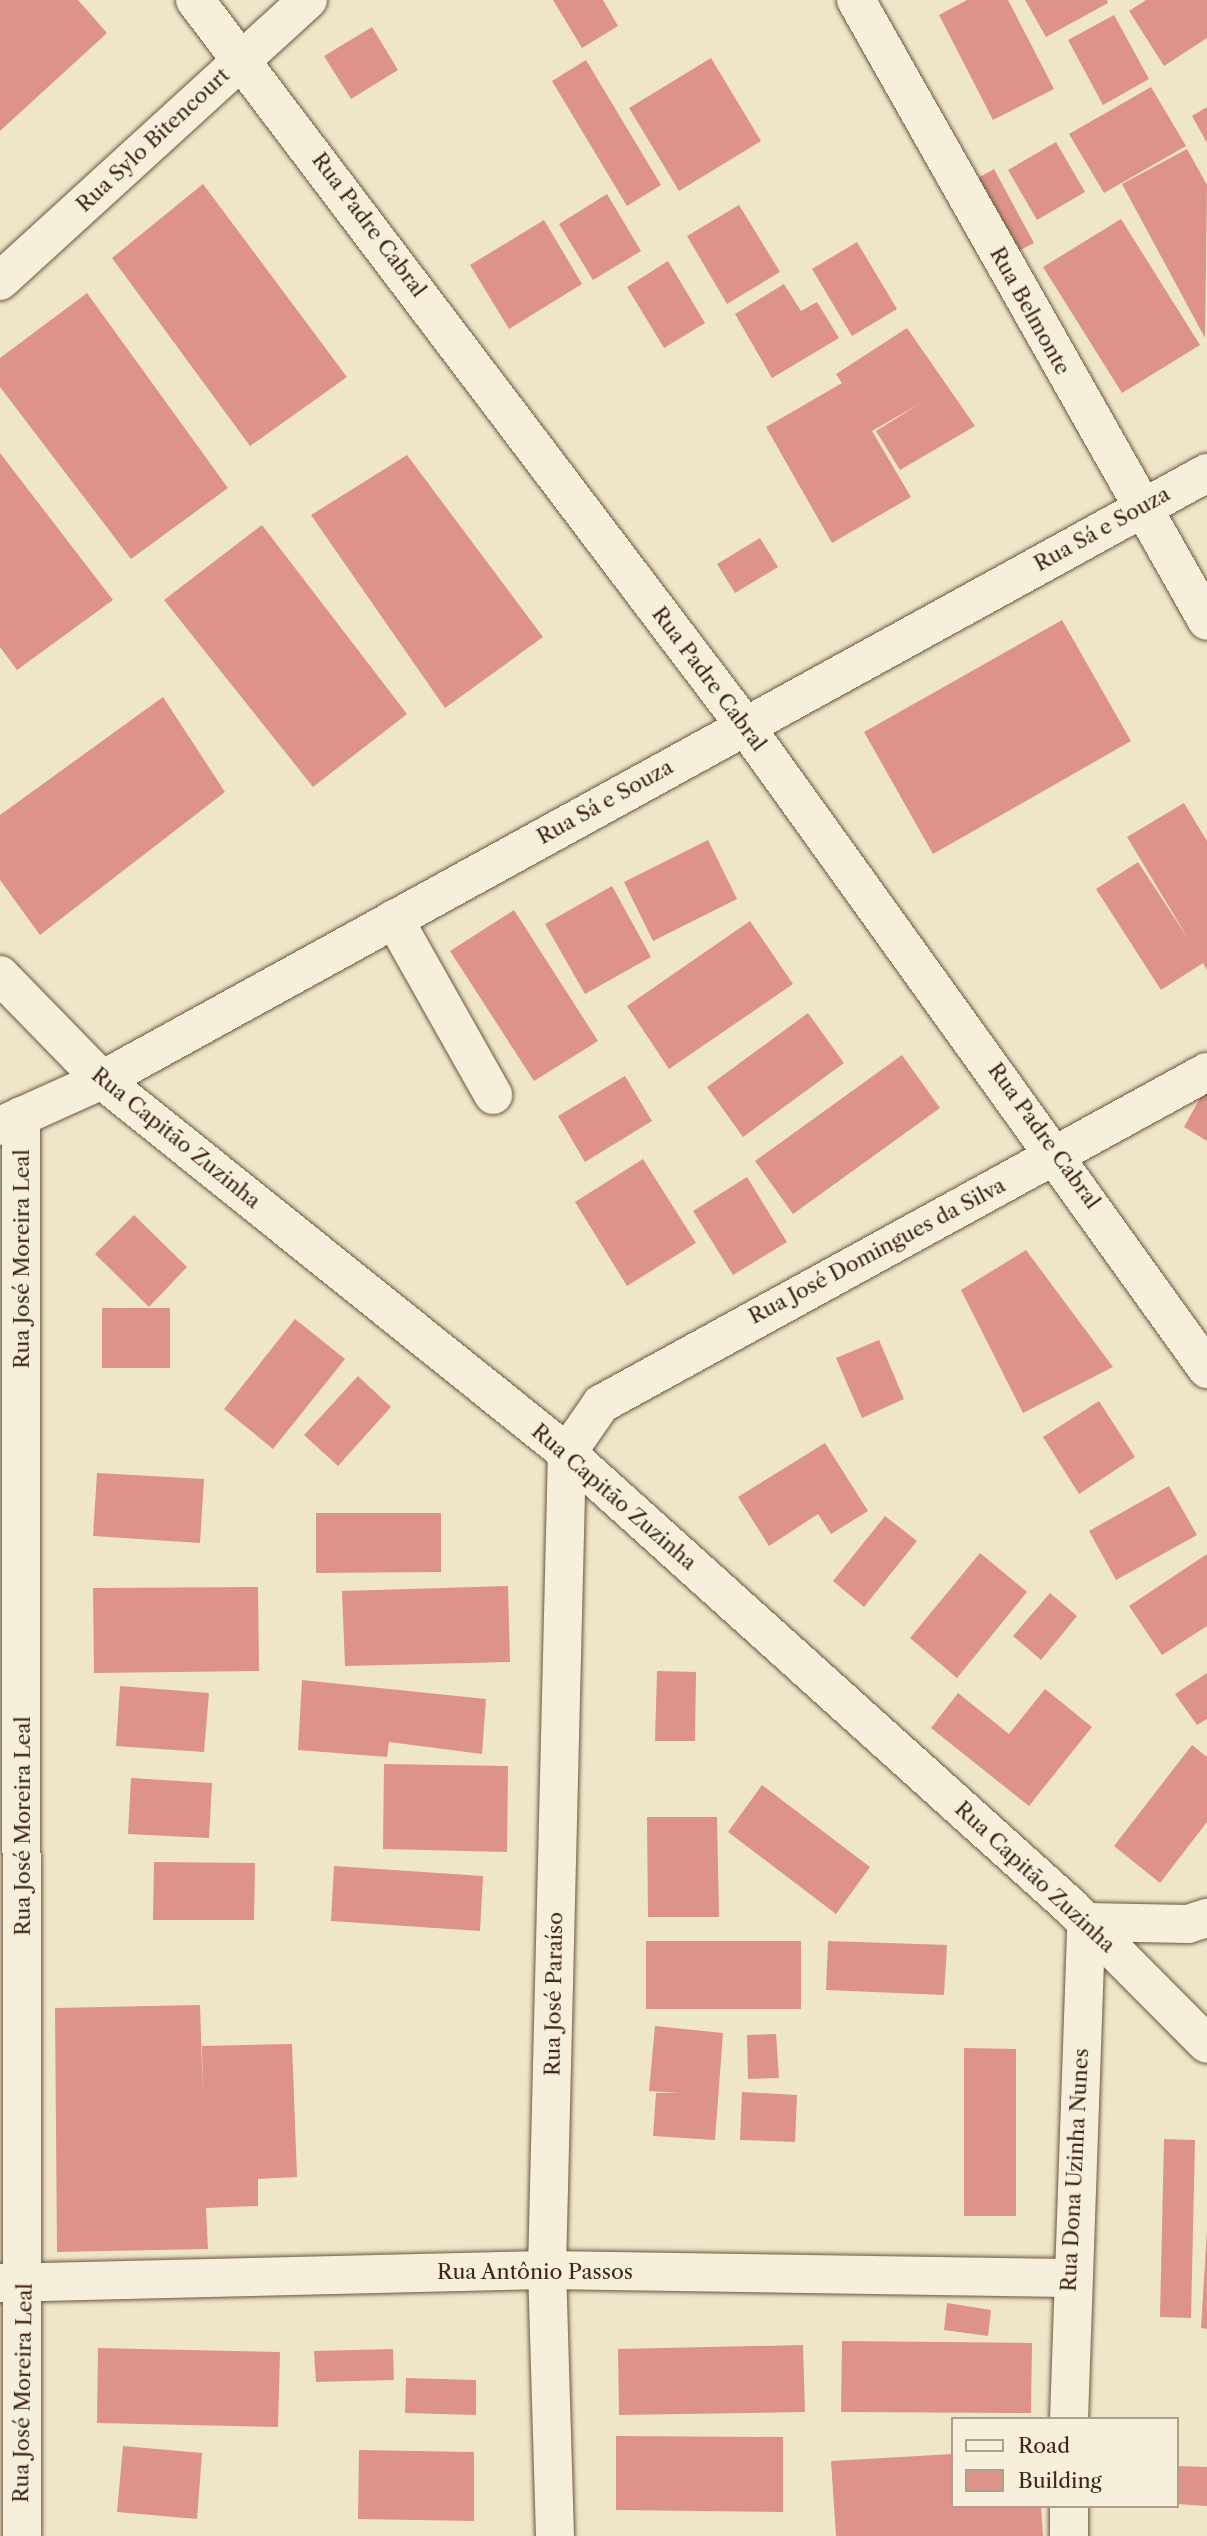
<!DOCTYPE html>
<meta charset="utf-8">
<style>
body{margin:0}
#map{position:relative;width:1207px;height:2536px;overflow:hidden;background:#efe6c9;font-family:"Libre Caslon Text",serif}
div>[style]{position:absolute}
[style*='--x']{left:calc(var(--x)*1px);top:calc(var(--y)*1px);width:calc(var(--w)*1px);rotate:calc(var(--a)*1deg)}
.building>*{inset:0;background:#dd938a}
.roads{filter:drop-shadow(0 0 2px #6d563e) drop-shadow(0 0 2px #6d563e)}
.minor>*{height:38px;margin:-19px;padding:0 19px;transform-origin:19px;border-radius:19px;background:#f5efdc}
.tertiary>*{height:38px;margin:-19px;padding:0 19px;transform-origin:19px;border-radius:19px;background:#f5efdc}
.secondary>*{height:38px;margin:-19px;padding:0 19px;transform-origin:19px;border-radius:19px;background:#f5efdc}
span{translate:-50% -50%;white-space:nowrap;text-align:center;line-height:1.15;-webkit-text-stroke:5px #f5efdc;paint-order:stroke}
.street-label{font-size:21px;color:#422610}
.legend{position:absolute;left:951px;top:2417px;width:228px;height:91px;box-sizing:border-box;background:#f5efdc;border:2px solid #ad9f8a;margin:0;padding:9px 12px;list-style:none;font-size:21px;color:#422610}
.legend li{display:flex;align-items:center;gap:14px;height:35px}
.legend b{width:35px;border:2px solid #ad9f8a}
</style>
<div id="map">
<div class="building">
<div style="clip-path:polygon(0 0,78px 0,107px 33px,0 131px)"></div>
<div style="clip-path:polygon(553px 0,603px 0,618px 26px,582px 48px)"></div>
<div style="clip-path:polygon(967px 0,1008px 0,1054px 89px,993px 120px,939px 15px)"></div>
<div style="clip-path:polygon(1025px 0,1107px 0,1108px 3px,1046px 37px)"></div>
<div style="clip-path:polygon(1146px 0,1207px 0,1207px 38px,1164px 66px,1129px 11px)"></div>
<div style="clip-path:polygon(1114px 15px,1149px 79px,1103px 105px,1068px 40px)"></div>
<div style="clip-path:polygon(372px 27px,398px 70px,351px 99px,324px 56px)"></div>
<div style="clip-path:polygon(711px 58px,761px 141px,679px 191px,629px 108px)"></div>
<div style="clip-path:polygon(586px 60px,661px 185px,627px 206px,552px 81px)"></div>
<div style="clip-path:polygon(1151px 87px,1186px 146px,1104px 193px,1069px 134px)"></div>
<div style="clip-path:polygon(1207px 107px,1207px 143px,1192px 116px)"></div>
<div style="clip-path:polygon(1056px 142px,1085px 192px,1037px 220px,1008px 170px)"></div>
<div style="clip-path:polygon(1187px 149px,1207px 185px,1205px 338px,1122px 184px)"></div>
<div style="clip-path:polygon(994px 169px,1034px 243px,1009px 256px,969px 183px)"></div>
<div style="clip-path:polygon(203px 184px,347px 377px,250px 446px,112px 258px)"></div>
<div style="clip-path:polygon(607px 194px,641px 251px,593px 280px,559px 224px)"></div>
<div style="clip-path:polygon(739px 205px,780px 272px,727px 304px,687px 236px)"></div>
<div style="clip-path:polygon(1121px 219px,1200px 345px,1122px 393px,1043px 267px)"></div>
<div style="clip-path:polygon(544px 220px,582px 284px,509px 329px,470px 265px)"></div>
<div style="clip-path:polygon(857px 242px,897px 309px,852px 336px,812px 269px)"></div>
<div style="clip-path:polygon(668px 261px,705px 323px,664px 348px,627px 287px)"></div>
<div style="clip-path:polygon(784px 284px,801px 311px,817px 302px,839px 338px,772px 378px,735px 314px)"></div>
<div style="clip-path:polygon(87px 293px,228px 488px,131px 559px,0 387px,0 358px)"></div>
<div style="clip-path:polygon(907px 328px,975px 426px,900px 470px,876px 431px,921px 403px,872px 431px,911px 497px,832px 543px,766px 427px,842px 383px,836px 374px)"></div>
<div style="clip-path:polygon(0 453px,113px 600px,17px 670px,0 647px)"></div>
<div style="clip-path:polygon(407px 455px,543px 637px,445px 708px,311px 515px)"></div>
<div style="clip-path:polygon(262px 525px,407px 714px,313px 787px,164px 600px)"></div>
<div style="clip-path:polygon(760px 538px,778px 567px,735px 593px,717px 564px)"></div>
<div style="clip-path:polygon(1062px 620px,1131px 741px,933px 854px,864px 732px)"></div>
<div style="clip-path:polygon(163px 697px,225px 792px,40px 935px,0 880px,0 815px)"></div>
<div style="clip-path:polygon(1184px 803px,1207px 841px,1207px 970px,1203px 963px,1161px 990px,1096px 889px,1138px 862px,1189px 940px,1127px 837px)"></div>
<div style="clip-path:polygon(708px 840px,737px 899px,653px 941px,624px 882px)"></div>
<div style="clip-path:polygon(612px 886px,651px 957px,585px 994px,545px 924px)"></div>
<div style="clip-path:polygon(514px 910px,598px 1041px,534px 1081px,450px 951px)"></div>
<div style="clip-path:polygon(750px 921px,793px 984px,669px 1069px,627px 1006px)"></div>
<div style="clip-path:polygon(808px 1013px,844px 1063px,743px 1137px,707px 1087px)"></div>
<div style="clip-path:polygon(902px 1055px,940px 1108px,793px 1214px,755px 1161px)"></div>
<div style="clip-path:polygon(625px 1076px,652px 1121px,585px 1162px,558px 1116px)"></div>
<div style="clip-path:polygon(1204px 1091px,1207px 1092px,1207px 1141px,1184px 1127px)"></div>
<div style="clip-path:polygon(643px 1159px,696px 1243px,627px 1286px,575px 1202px)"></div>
<div style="clip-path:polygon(747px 1177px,787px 1242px,733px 1275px,693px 1211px)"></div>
<div style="clip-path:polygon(134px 1215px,187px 1267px,149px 1307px,95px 1254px)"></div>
<div style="clip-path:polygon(1026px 1250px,1113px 1367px,1023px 1413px,961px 1290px)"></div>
<div style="clip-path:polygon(102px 1308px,170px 1308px,170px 1368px,102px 1368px)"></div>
<div style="clip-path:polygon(295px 1319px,345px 1359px,273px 1449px,224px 1409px)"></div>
<div style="clip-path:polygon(879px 1340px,904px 1399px,862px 1418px,836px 1358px)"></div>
<div style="clip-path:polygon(358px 1376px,391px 1407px,338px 1466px,304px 1435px)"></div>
<div style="clip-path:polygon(1099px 1401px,1135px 1457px,1079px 1494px,1043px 1437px)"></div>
<div style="clip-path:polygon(825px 1443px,868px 1511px,831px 1534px,818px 1514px,769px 1546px,738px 1497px)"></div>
<div style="clip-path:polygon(97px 1473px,204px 1479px,200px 1543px,93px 1536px)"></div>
<div style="clip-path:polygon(1169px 1486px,1197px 1535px,1116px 1580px,1089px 1531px)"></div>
<div style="clip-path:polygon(316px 1513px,441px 1513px,441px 1572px,316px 1573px)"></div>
<div style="clip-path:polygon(885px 1516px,917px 1541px,864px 1607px,833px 1581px)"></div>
<div style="clip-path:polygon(980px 1553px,1027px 1592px,957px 1678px,910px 1638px)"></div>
<div style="clip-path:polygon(1207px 1554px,1207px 1626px,1162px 1655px,1129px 1606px)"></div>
<div style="clip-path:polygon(508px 1586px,510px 1662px,345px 1666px,342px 1591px)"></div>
<div style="clip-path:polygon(258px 1587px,259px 1671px,94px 1673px,93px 1588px)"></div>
<div style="clip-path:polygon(1050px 1593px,1077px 1616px,1041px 1660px,1013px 1636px)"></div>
<div style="clip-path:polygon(657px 1671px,696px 1672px,695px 1741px,655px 1741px)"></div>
<div style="clip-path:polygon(1207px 1673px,1207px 1719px,1197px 1725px,1175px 1694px)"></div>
<div style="clip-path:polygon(302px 1680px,486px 1699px,482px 1754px,389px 1742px,387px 1757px,298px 1750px)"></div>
<div style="clip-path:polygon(120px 1686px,209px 1693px,204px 1752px,116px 1746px)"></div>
<div style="clip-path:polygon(1045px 1689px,1092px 1727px,1029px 1806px,931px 1728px,958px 1693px,1009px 1734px)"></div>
<div style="clip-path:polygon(1192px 1745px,1207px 1757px,1207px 1822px,1160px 1883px,1114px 1846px)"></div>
<div style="clip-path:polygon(384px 1764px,508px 1766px,507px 1852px,383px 1849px)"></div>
<div style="clip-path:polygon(131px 1778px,212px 1783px,209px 1838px,128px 1834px)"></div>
<div style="clip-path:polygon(762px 1785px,870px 1867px,836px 1914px,728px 1832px)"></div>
<div style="clip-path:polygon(647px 1817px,717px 1817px,719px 1917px,648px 1917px)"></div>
<div style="clip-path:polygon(154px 1862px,255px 1863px,254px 1920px,153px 1920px)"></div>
<div style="clip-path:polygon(334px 1866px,483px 1876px,480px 1931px,331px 1921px)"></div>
<div style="clip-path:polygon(646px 1941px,801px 1941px,801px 2009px,646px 2009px)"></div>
<div style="clip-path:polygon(828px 1941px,947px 1945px,944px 1995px,826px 1990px)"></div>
<div style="clip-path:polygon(200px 2005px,203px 2098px,202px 2046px,292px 2044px,297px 2177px,258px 2179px,258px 2206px,206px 2208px,208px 2249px,57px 2252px,55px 2008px)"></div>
<div style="clip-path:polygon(655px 2026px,723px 2033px,715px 2140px,653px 2136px,656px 2093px,679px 2093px,649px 2091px)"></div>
<div style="clip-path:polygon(776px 2034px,779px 2078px,748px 2079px,747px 2035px)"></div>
<div style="clip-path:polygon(964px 2048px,1016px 2049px,1016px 2216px,964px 2216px)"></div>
<div style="clip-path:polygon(742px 2092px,797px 2095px,795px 2142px,740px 2140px)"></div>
<div style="clip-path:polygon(1164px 2139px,1195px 2140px,1191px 2318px,1160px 2317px)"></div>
<div style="clip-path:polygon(1207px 2230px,1207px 2329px,1201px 2328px)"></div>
<div style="clip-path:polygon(947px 2303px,991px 2310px,988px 2336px,944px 2330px)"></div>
<div style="clip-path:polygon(842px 2341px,1032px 2343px,1031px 2413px,841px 2412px)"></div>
<div style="clip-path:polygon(803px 2345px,805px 2412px,619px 2415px,618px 2349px)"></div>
<div style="clip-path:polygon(98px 2348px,280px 2352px,278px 2427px,97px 2423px)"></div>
<div style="clip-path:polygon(393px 2349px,394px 2380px,316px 2382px,314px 2351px)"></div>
<div style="clip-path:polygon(406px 2378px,476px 2380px,476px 2415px,405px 2413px)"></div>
<div style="clip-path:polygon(616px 2436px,783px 2437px,783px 2512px,616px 2510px)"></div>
<div style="clip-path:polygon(123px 2446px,202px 2453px,197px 2519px,117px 2512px)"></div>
<div style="clip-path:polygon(359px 2450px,474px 2452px,474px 2521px,358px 2519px)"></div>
<div style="clip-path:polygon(953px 2454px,953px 2506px,1041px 2506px,1043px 2536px,836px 2536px,831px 2461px)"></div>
<div style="clip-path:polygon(1177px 2466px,1207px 2467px,1207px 2506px,1177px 2504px)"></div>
</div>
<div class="roads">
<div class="minor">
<div style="--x:195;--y:0;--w:911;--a:52.85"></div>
<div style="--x:745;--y:726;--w:792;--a:54.3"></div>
<div style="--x:856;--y:0;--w:713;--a:60.52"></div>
<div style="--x:0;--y:281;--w:417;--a:-42.4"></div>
<div style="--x:394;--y:919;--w:202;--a:60.6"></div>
<div style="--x:21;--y:1116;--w:1420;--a:89.96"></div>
<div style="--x:0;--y:2283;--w:547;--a:-1.36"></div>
<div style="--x:547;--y:2270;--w:522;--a:0.88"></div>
<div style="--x:1069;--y:2419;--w:497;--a:-88"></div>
<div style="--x:1086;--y:1922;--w:102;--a:1.1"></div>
<div style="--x:1188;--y:1924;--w:20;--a:-18"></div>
<div style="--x:555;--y:2536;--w:266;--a:-91.7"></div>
<div style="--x:547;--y:2270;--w:817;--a:-88.6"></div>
<div style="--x:567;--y:1453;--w:60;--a:-55.2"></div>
<div style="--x:601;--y:1404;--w:691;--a:-28.72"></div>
<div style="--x:1069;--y:2536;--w:30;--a:-90"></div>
</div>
<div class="tertiary">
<div style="--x:0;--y:1126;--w:112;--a:-24.3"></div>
<div style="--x:102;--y:1080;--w:1261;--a:-28.78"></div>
</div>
<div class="secondary">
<div style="--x:0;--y:975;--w:146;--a:45.8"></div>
<div style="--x:102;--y:1080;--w:596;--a:38.73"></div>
<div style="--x:567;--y:1453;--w:677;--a:42.01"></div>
<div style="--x:1070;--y:1906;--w:194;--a:45.2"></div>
</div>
</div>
<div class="street-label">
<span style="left:153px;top:140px;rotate:-43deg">Rua Sylo Bitencourt</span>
<span style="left:369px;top:225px;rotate:53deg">Rua Padre Cabral</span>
<span style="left:1030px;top:311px;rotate:61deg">Rua Belmonte</span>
<span style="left:1102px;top:529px;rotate:-29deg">Rua Sá e Souza</span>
<span style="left:709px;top:679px;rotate:53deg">Rua Padre Cabral</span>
<span style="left:605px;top:802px;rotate:-29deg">Rua Sá e Souza</span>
<span style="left:1044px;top:1136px;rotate:54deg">Rua Padre Cabral</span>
<span style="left:176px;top:1138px;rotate:39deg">Rua Capitão Zuzinha</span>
<span style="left:877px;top:1251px;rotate:-28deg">Rua José Domingues da Silva</span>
<span style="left:22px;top:1259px;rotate:-90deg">Rua José Moreira Leal</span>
<span style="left:614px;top:1497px;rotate:41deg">Rua Capitão Zuzinha</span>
<span style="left:23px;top:1826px;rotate:-90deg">Rua José Moreira Leal</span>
<span style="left:1035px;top:1877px;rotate:43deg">Rua Capitão Zuzinha</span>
<span style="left:554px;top:1994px;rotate:-89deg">Rua José Paraíso</span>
<span style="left:1075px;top:2170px;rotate:-87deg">Rua Dona Uzinha Nunes</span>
<span style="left:535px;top:2272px">Rua Antônio Passos</span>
<span style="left:23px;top:2393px;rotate:-89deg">Rua José Moreira Leal</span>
</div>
<ul class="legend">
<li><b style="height:9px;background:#f5efdc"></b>Road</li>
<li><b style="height:19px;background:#dd938a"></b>Building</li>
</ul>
</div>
